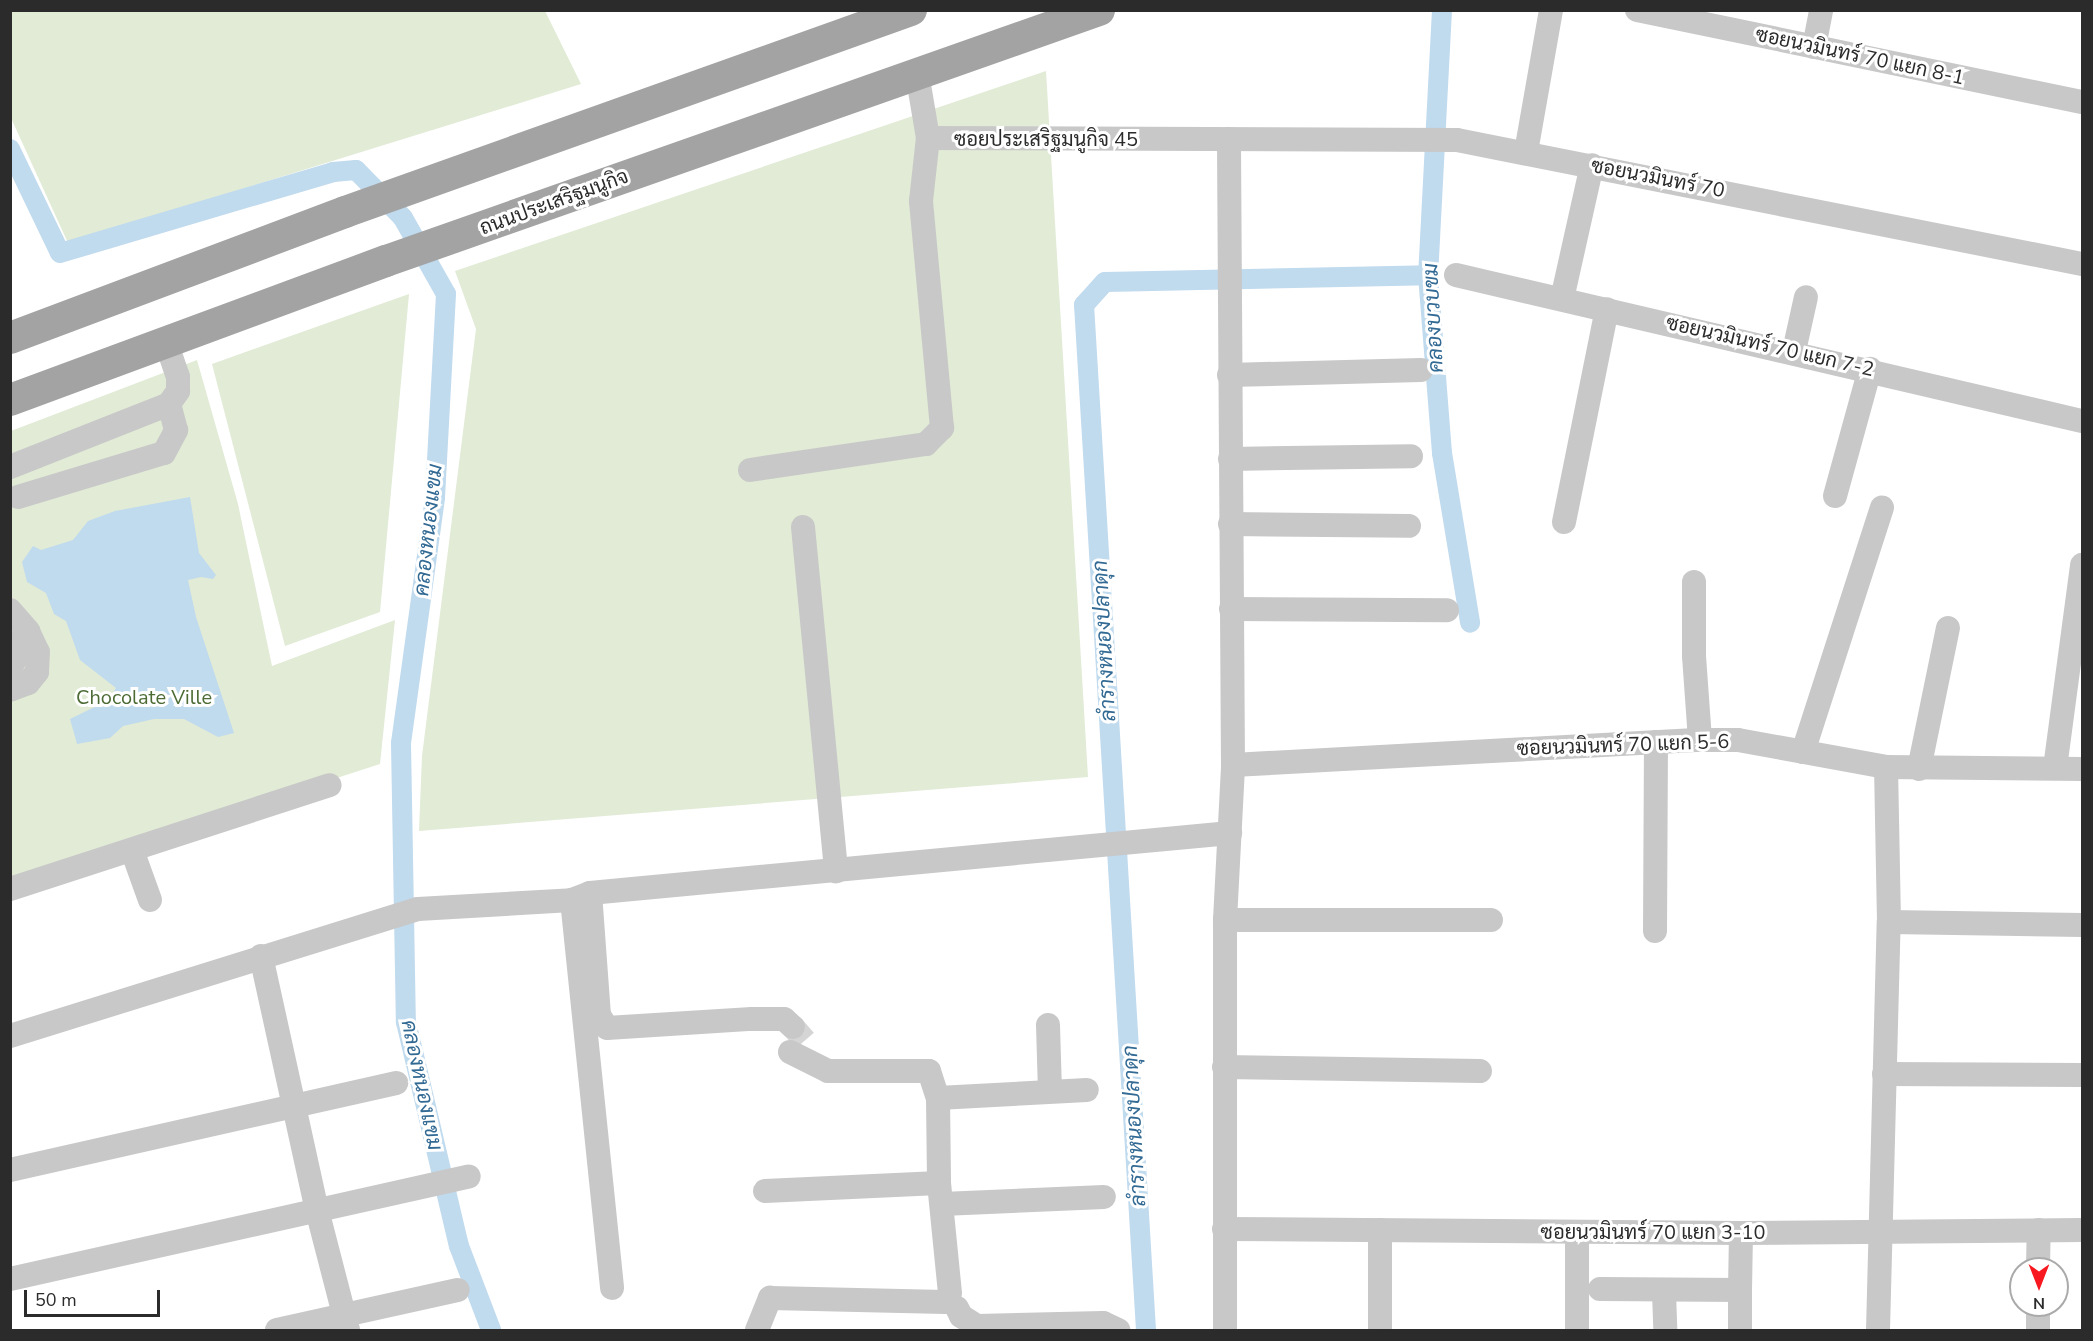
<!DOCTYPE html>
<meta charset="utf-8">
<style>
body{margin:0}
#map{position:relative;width:2093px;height:1341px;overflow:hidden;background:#fff;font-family:"Nunito Sans",Sarabun,sans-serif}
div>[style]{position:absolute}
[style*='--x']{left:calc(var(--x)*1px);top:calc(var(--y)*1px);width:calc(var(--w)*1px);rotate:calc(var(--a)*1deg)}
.green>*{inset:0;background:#e1ebd6}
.water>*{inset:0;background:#c0daee}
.canal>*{height:20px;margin:-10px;padding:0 10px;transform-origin:10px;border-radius:10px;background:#c0daee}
.minor-tunnel>*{height:24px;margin-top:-12px;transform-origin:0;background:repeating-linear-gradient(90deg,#d5d5d5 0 24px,transparent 0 36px)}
.minor>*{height:24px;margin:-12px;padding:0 12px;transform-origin:12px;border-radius:12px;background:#c8c8c8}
.major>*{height:32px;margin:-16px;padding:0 16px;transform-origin:16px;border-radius:16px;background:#a3a3a3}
span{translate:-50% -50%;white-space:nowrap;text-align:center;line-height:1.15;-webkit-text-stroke:6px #fff;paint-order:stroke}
.street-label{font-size:20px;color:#2b2b2b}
.park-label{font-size:20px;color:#4c6b35}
.water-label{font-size:21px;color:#326a94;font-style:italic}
.frame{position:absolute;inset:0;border:12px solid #2b2b2b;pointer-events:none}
.north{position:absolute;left:2009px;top:1257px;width:60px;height:60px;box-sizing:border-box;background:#fff;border:2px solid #aaa;border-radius:50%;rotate:180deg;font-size:16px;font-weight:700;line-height:24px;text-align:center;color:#2b2b2b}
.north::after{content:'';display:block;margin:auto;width:21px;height:27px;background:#f7191f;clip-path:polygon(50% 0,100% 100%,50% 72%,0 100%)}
.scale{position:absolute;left:24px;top:1290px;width:136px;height:27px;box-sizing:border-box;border:3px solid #2b2b2b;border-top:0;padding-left:8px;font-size:18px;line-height:21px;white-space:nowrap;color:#2b2b2b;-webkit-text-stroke:4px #fff;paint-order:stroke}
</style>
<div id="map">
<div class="green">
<div style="clip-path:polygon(11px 10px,545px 11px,581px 84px,68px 243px,11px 118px)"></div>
<div style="clip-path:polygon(1046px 71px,1088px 777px,419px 831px,422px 756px,476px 329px,455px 271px)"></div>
<div style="clip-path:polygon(409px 294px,380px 612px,285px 646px,212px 364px)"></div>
<div style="clip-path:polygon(197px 360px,238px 504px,272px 666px,395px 620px,380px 764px,11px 883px,11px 431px)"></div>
</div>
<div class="water">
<div style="clip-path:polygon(190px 497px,199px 553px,216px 575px,213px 579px,201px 577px,188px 580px,196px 617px,234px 733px,218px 737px,184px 719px,154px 719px,123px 726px,110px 738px,77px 744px,70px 719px,109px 700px,116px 688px,80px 660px,66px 621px,54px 614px,46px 593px,27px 582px,22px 562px,33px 546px,41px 550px,73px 540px,88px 521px,115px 511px)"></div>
</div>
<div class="canal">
<div style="--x:1442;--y:10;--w:265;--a:93"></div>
<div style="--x:1428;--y:275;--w:179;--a:85.5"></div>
<div style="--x:1442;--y:453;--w:172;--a:80.6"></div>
<div style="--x:10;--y:149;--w:115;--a:64.3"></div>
<div style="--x:60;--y:253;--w:285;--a:-16.5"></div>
<div style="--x:333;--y:172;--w:23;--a:-5"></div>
<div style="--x:356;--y:170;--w:67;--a:45.6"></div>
<div style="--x:403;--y:218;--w:87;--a:60.5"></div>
<div style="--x:446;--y:294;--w:204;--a:93.1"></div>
<div style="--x:435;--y:498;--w:247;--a:97.9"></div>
<div style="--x:401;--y:743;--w:279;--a:89"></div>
<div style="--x:406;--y:1022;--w:230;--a:76.7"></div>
<div style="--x:459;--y:1246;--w:90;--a:69.1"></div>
<div style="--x:1146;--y:1330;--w:1027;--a:-93.46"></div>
<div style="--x:1084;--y:305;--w:31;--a:-48"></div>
<div style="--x:1105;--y:282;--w:323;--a:-1.2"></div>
</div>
<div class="minor-tunnel">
<div style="--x:793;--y:1027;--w:18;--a:49"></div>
</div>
<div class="minor">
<div style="--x:1637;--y:10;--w:454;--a:11.7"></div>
<div style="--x:1814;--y:47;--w:38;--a:-79"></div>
<div style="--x:928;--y:138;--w:529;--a:0.22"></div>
<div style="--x:1457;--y:140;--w:637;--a:11.22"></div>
<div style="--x:1526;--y:152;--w:144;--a:-80"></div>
<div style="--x:1456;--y:275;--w:643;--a:13.13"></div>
<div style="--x:1562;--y:299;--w:137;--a:-77.4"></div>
<div style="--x:1794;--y:351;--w:55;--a:-77.5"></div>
<div style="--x:1229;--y:375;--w:192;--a:-1.5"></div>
<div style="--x:1230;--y:459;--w:181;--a:-0.9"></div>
<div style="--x:10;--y:467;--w:171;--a:-21.6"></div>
<div style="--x:169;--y:404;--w:16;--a:-55"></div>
<div style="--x:178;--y:391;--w:14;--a:-90"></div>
<div style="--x:178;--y:377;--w:37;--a:-109"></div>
<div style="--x:750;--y:470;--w:178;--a:-8.4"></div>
<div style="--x:926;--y:444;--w:23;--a:-45"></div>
<div style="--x:942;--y:428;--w:228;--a:-95.3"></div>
<div style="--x:921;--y:201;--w:63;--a:-83.7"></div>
<div style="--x:928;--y:138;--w:66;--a:-99.6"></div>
<div style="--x:1835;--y:496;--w:132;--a:-74.6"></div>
<div style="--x:18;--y:497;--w:152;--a:-16.8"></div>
<div style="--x:164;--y:453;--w:26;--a:-62"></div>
<div style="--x:176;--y:430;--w:27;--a:-105"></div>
<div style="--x:1564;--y:522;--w:217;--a:-78.6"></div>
<div style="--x:1230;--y:524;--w:179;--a:0.6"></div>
<div style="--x:803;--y:527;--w:346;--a:84.5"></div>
<div style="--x:1694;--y:582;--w:74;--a:90"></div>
<div style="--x:1694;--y:656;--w:84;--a:85.9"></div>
<div style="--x:1231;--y:609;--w:216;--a:0.3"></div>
<div style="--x:10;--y:610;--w:28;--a:49"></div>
<div style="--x:28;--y:631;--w:23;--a:65"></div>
<div style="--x:38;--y:652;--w:20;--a:93"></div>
<div style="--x:37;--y:672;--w:14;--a:129"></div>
<div style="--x:28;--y:683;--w:19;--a:159"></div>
<div style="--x:10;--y:643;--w:17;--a:73"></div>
<div style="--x:15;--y:659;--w:12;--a:114"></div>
<div style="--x:1803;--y:752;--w:257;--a:-72.1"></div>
<div style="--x:1233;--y:765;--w:468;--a:-3.1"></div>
<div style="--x:1700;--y:740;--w:38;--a:0"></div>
<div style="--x:1738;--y:740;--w:150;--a:10.3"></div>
<div style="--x:1886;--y:767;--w:196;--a:0.6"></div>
<div style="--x:2055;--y:768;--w:205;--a:-82.4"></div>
<div style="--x:1919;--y:769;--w:144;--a:-78.4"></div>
<div style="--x:132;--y:850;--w:53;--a:70.2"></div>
<div style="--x:10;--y:889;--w:336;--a:-18"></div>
<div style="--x:590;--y:893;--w:122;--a:85.8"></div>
<div style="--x:599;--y:1015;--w:15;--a:58"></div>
<div style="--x:607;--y:1028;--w:145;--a:-3.6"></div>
<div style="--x:752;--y:1019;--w:32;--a:0"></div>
<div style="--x:784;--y:1019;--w:12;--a:42"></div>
<div style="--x:572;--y:900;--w:390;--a:84.1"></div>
<div style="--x:1225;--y:920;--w:266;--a:0"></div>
<div style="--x:1889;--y:922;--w:193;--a:0.9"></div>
<div style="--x:1655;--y:931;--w:189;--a:-89.7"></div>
<div style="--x:261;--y:956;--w:260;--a:77.6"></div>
<div style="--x:317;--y:1210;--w:124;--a:75.5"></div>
<div style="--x:1048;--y:1025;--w:66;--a:88.3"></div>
<div style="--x:10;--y:1036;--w:427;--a:-17.3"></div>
<div style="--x:418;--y:909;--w:154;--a:-3.3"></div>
<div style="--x:572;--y:900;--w:19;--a:-21"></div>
<div style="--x:590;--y:893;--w:643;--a:-5.36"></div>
<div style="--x:790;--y:1052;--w:42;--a:26.6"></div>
<div style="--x:828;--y:1071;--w:101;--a:0"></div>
<div style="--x:929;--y:1071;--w:28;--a:72"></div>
<div style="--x:938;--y:1098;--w:85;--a:89.3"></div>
<div style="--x:939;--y:1183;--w:111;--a:84.3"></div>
<div style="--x:1224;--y:1067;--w:256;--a:0.9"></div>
<div style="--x:1884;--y:1074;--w:198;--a:0.3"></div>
<div style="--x:938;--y:1098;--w:149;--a:-3.1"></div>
<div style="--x:10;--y:1170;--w:396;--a:-12.7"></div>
<div style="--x:765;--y:1191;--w:174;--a:-2.6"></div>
<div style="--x:942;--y:1204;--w:162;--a:-2.5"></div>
<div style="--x:1224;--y:1229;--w:517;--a:0.44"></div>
<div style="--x:1741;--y:1233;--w:341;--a:-0.5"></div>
<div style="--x:1380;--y:1230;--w:98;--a:90"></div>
<div style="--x:2038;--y:1269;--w:39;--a:-89"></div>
<div style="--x:10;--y:1279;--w:470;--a:-12.6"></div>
<div style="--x:1600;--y:1289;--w:140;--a:0.4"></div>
<div style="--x:1740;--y:1290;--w:40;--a:90"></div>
<div style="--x:1740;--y:1290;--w:57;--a:-89"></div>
<div style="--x:1664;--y:1292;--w:38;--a:88"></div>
<div style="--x:957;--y:1308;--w:9;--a:63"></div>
<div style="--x:961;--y:1316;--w:19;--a:32"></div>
<div style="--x:977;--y:1326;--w:126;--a:-1.4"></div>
<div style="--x:1103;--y:1323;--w:17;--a:25"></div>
<div style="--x:277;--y:1330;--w:185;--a:-12.5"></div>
<div style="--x:757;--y:1330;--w:35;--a:-68"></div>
<div style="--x:770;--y:1298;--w:175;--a:1.3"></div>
<div style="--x:1225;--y:1330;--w:410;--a:-90"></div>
<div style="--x:1225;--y:920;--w:155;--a:-87"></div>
<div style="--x:1233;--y:765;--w:626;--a:-90.37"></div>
<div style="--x:1577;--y:1330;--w:98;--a:-90"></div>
<div style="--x:1878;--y:1330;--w:408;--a:-88.5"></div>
<div style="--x:1889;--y:922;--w:155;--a:-91.1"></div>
<div style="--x:2038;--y:1330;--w:25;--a:-90"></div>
</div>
<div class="major">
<div style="--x:10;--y:338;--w:358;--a:-20.6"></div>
<div style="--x:345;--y:212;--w:601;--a:-19.64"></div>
<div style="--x:10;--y:400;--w:401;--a:-20.3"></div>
<div style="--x:386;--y:261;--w:756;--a:-19.39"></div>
</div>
<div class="street-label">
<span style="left:1860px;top:56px;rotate:12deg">ซอยนวมินทร์ 70 แยก 8-1</span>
<span style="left:1046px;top:139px">ซอยประเสริฐมนูกิจ 45</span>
<span style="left:1658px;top:178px;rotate:11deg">ซอยนวมินทร์ 70</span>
<span style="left:554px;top:202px;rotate:-20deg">ถนนประเสริฐมนูกิจ</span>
<span style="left:1770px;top:346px;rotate:13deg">ซอยนวมินทร์ 70 แยก 7-2</span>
<span style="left:1623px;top:745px;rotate:-2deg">ซอยนวมินทร์ 70 แยก 5-6</span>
<span style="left:1653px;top:1232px">ซอยนวมินทร์ 70 แยก 3-10</span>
</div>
<div class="park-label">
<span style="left:144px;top:697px">Chocolate Ville</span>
</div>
<div class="water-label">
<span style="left:1433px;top:318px;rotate:-93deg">คลองบวบขม</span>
<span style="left:428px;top:530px;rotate:-84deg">คลองหนองแขม</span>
<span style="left:1104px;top:641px;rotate:-93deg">ลำรางหนองปลาดุก</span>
<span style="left:422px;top:1085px;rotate:78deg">คลองหนองแขม</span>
<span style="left:1134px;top:1126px;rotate:-93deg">ลำรางหนองปลาดุก</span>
</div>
<div class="frame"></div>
<div class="north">N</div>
<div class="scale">50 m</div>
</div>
